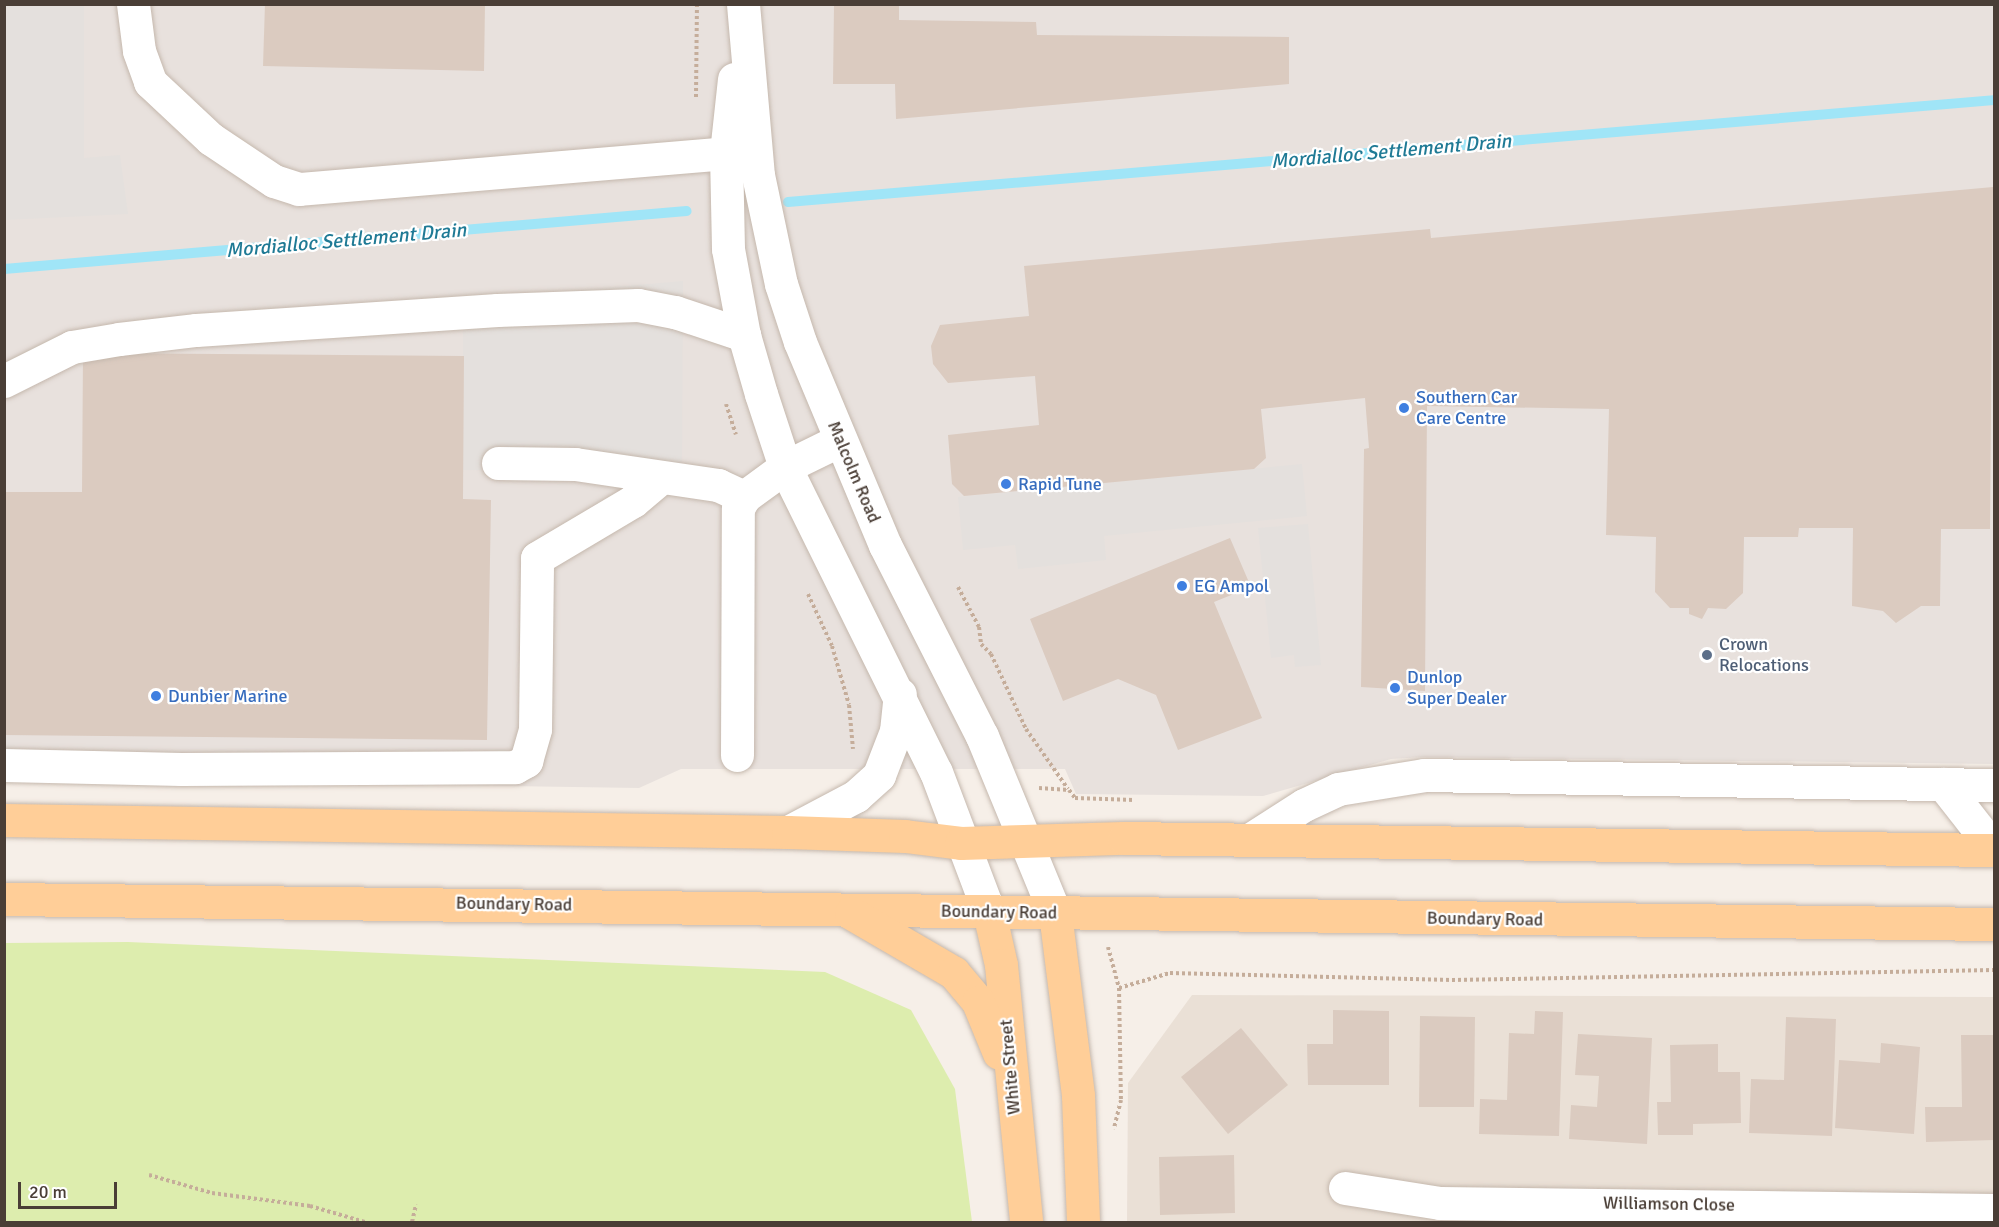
<!DOCTYPE html>
<style>
body{margin:0}
#map{position:relative;width:1999px;height:1227px;overflow:hidden;background:#f6efe8;font-family:Signika,sans-serif}
div>[style]{position:absolute}
[style*='--x']{left:calc(var(--x)*1px);top:calc(var(--y)*1px);width:calc(var(--w)*1px);rotate:calc(var(--a)*1deg)}
.residential>*{inset:0;background:#eae0d6}
.industrial>*{inset:0;background:#e8e1dd}
.green>*{inset:0;background:#ddedae}
.parking>*{inset:0;background:#e4e0dd}
.stream>*{height:10px;margin:-5px;padding:0 5px;transform-origin:5px;border-radius:5px;background:#a0e5f7}
.building>*{inset:0;background:#dbcbc0}
.path>*{height:4px;margin-top:-2px;transform-origin:0;background:repeating-linear-gradient(90deg,#c5ad9a 0 3px,transparent 0 6px)}
.roads{filter:drop-shadow(0 0 2px #c5b8ad) drop-shadow(0 0 2px #c5b8ad)}
.minor>*{height:33px;margin:-16.5px;padding:0 16.5px;transform-origin:16.5px;border-radius:16.5px;background:#fff}
.major>*{height:33px;margin:-16.5px;padding:0 16.5px;transform-origin:16.5px;border-radius:16.5px;background:#ffce98}
.dots>*{width:16px;height:16px;translate:-50% -50%;box-sizing:border-box;border:3px solid #fff;border-radius:50%}
span{translate:-50% -50%;white-space:nowrap;text-align:center;line-height:1.15;-webkit-text-stroke:4.5px #fff;paint-order:stroke}
.shop-label{font-size:18px;color:#366cbe}
.left{translate:0 -50%;text-align:left}
.street-label{font-size:18px;color:#4a3e36}
.service-label{font-size:18px;color:#4e5e75}
.water-label{font-size:20px;color:#1f7a95;font-style:italic}
.frame{position:absolute;inset:0;border:6px solid #4a3e36;pointer-events:none}
.scale{position:absolute;left:18px;top:1182px;width:99px;height:27px;box-sizing:border-box;border:3px solid #4a3e36;border-top:0;padding-left:8px;font-size:18px;line-height:21px;white-space:nowrap;color:#4a3e36;-webkit-text-stroke:4px #fff;paint-order:stroke}
</style>
<div id="map">
<div class="residential">
<div style="clip-path:polygon(1192px 995px,1994px 997px,1994px 1222px,1127px 1222px,1128px 1083px)"></div>
</div>
<div class="industrial">
<div style="clip-path:polygon(5px 5px,1994px 5px,1994px 764px,1423px 757px,1391px 759px,1263px 796px,1076px 794px,1065px 769px,681px 769px,639px 788px,5px 778px)"></div>
</div>
<div class="green">
<div style="clip-path:polygon(128px 942px,825px 972px,911px 1010px,955px 1089px,972px 1222px,5px 1222px,5px 943px)"></div>
</div>
<div class="parking">
<div style="clip-path:polygon(5px 5px,84px 5px,84px 158px,120px 155px,128px 214px,5px 220px)"></div>
<div style="clip-path:polygon(683px 281px,682px 472px,463px 470px,463px 300px)"></div>
<div style="clip-path:polygon(1302px 464px,1307px 516px,1104px 536px,1106px 560px,1018px 569px,1015px 545px,963px 550px,958px 497px)"></div>
<div style="clip-path:polygon(1308px 524px,1321px 665px,1295px 667px,1294px 655px,1271px 658px,1258px 528px)"></div>
</div>
<div class="stream">
<div style="--x:788;--y:202;--w:1210;--a:-4.83"></div>
<div style="--x:4;--y:269;--w:685;--a:-4.85"></div>
</div>
<div class="building">
<div style="clip-path:polygon(265px 4px,485px 4px,484px 71px,263px 66px)"></div>
<div style="clip-path:polygon(834px 4px,899px 4px,899px 20px,1036px 22px,1037px 35px,1289px 37px,1289px 84px,896px 119px,895px 84px,833px 84px)"></div>
<div style="clip-path:polygon(1993px 187px,1990px 529px,1941px 529px,1940px 606px,1921px 606px,1896px 623px,1883px 611px,1852px 606px,1853px 528px,1799px 528px,1798px 537px,1744px 537px,1743px 593px,1726px 609px,1708px 608px,1702px 619px,1689px 614px,1689px 608px,1670px 608px,1655px 592px,1656px 537px,1606px 535px,1609px 409px,1427px 406px,1425px 691px,1361px 687px,1364px 449px,1369px 448px,1365px 398px,1261px 409px,1266px 458px,1254px 469px,964px 496px,952px 484px,948px 435px,1039px 425px,1035px 376px,948px 383px,933px 364px,931px 346px,940px 325px,1029px 316px,1024px 266px,1430px 229px,1431px 238px)"></div>
<div style="clip-path:polygon(83px 353px,464px 356px,463px 499px,491px 500px,487px 740px,4px 735px,4px 492px,82px 492px)"></div>
<div style="clip-path:polygon(1230px 538px,1251px 587px,1214px 602px,1262px 718px,1178px 750px,1156px 695px,1118px 679px,1063px 701px,1030px 619px)"></div>
<div style="clip-path:polygon(1333px 1010px,1389px 1011px,1389px 1085px,1308px 1085px,1307px 1044px,1333px 1044px)"></div>
<div style="clip-path:polygon(1535px 1011px,1563px 1012px,1559px 1136px,1479px 1134px,1480px 1099px,1507px 1100px,1509px 1033px,1534px 1034px)"></div>
<div style="clip-path:polygon(1420px 1016px,1475px 1017px,1474px 1107px,1419px 1107px)"></div>
<div style="clip-path:polygon(1786px 1017px,1836px 1019px,1832px 1136px,1749px 1133px,1751px 1079px,1784px 1080px)"></div>
<div style="clip-path:polygon(1241px 1028px,1288px 1085px,1228px 1134px,1181px 1077px)"></div>
<div style="clip-path:polygon(1578px 1034px,1652px 1038px,1647px 1144px,1569px 1139px,1571px 1105px,1597px 1107px,1599px 1076px,1575px 1075px)"></div>
<div style="clip-path:polygon(1961px 1035px,1994px 1035px,1994px 1140px,1926px 1142px,1925px 1107px,1962px 1107px)"></div>
<div style="clip-path:polygon(1881px 1043px,1920px 1047px,1914px 1134px,1835px 1128px,1839px 1060px,1880px 1063px)"></div>
<div style="clip-path:polygon(1718px 1044px,1718px 1072px,1740px 1072px,1741px 1123px,1693px 1124px,1693px 1135px,1658px 1135px,1657px 1102px,1671px 1102px,1670px 1045px)"></div>
<div style="clip-path:polygon(1234px 1155px,1235px 1213px,1160px 1215px,1159px 1157px)"></div>
</div>
<div class="path">
<div style="--x:696;--y:97;--w:93;--a:-89.4"></div>
<div style="--x:726;--y:404;--w:32;--a:72"></div>
<div style="--x:958;--y:587;--w:45;--a:62.3"></div>
<div style="--x:979;--y:627;--w:17;--a:83"></div>
<div style="--x:981;--y:644;--w:14;--a:45"></div>
<div style="--x:991;--y:654;--w:83;--a:65"></div>
<div style="--x:1026;--y:729;--w:73;--a:55"></div>
<div style="--x:808;--y:594;--w:57;--a:65.2"></div>
<div style="--x:832;--y:646;--w:61;--a:73.9"></div>
<div style="--x:849;--y:705;--w:44;--a:84.8"></div>
<div style="--x:1039;--y:788;--w:30;--a:4"></div>
<div style="--x:1069;--y:790;--w:10;--a:53"></div>
<div style="--x:1075;--y:798;--w:59;--a:1.9"></div>
<div style="--x:1108;--y:947;--w:42;--a:75"></div>
<div style="--x:1119;--y:988;--w:112;--a:89"></div>
<div style="--x:1121;--y:1100;--w:30;--a:104"></div>
<div style="--x:1119;--y:988;--w:53;--a:-16.4"></div>
<div style="--x:1170;--y:973;--w:282;--a:1.4"></div>
<div style="--x:1452;--y:980;--w:542;--a:-1.06"></div>
<div style="--x:149;--y:1175;--w:66;--a:15.9"></div>
<div style="--x:212;--y:1193;--w:99;--a:7.6"></div>
<div style="--x:310;--y:1206;--w:57;--a:16.2"></div>
<div style="--x:412;--y:1222;--w:18;--a:-77"></div>
</div>
<div class="roads">
<div class="minor">
<div style="--x:133;--y:4;--w:47;--a:82.7"></div>
<div style="--x:139;--y:51;--w:33;--a:70"></div>
<div style="--x:150;--y:82;--w:83;--a:43.1"></div>
<div style="--x:211;--y:139;--w:76;--a:33.7"></div>
<div style="--x:274;--y:181;--w:26;--a:18"></div>
<div style="--x:299;--y:189;--w:451;--a:-4.8"></div>
<div style="--x:743;--y:4;--w:172;--a:85"></div>
<div style="--x:758;--y:175;--w:111;--a:78.1"></div>
<div style="--x:781;--y:284;--w:61;--a:71.9"></div>
<div style="--x:800;--y:342;--w:220;--a:67.3"></div>
<div style="--x:885;--y:545;--w:214;--a:63.1"></div>
<div style="--x:982;--y:736;--w:191;--a:67.6"></div>
<div style="--x:734;--y:79;--w:74;--a:96.2"></div>
<div style="--x:726;--y:153;--w:96;--a:88.8"></div>
<div style="--x:728;--y:249;--w:87;--a:79.5"></div>
<div style="--x:744;--y:335;--w:61;--a:73.9"></div>
<div style="--x:761;--y:394;--w:77;--a:71.8"></div>
<div style="--x:785;--y:467;--w:340;--a:63.7"></div>
<div style="--x:936;--y:772;--w:150;--a:69.3"></div>
<div style="--x:4;--y:381;--w:76;--a:-26.6"></div>
<div style="--x:72;--y:347;--w:48;--a:-9.7"></div>
<div style="--x:119;--y:339;--w:78;--a:-6.7"></div>
<div style="--x:196;--y:330;--w:302;--a:-3.8"></div>
<div style="--x:497;--y:310;--w:141;--a:-2"></div>
<div style="--x:638;--y:305;--w:38;--a:11"></div>
<div style="--x:675;--y:312;--w:73;--a:18.4"></div>
<div style="--x:498;--y:463;--w:77;--a:0.7"></div>
<div style="--x:575;--y:464;--w:145;--a:8.4"></div>
<div style="--x:718;--y:485;--w:29;--a:25"></div>
<div style="--x:737;--y:755;--w:247;--a:-89.8"></div>
<div style="--x:738;--y:508;--w:13;--a:-61"></div>
<div style="--x:744;--y:497;--w:51;--a:-36.2"></div>
<div style="--x:785;--y:467;--w:61;--a:-26.1"></div>
<div style="--x:4;--y:765;--w:177;--a:1.3"></div>
<div style="--x:181;--y:769;--w:334;--a:-0.3"></div>
<div style="--x:515;--y:767;--w:13;--a:-29"></div>
<div style="--x:526;--y:761;--w:33;--a:-74"></div>
<div style="--x:535;--y:729;--w:171;--a:-89.3"></div>
<div style="--x:537;--y:558;--w:112;--a:-30.7"></div>
<div style="--x:633;--y:501;--w:34;--a:-40"></div>
<div style="--x:1943;--y:784;--w:83;--a:51.9"></div>
<div style="--x:788;--y:832;--w:77;--a:-27.9"></div>
<div style="--x:856;--y:796;--w:31;--a:-42"></div>
<div style="--x:879;--y:775;--w:47;--a:-68.9"></div>
<div style="--x:896;--y:731;--w:37;--a:-84"></div>
<div style="--x:1251;--y:839;--w:63;--a:-32.7"></div>
<div style="--x:1304;--y:805;--w:38;--a:-25"></div>
<div style="--x:1338;--y:789;--w:87;--a:-9.2"></div>
<div style="--x:1424;--y:775;--w:570;--a:1.01"></div>
<div style="--x:1345;--y:1188;--w:96;--a:9"></div>
<div style="--x:1440;--y:1203;--w:554;--a:0.72"></div>
</div>
<div class="major">
<div style="--x:4;--y:820;--w:784;--a:0.88"></div>
<div style="--x:788;--y:832;--w:117;--a:2"></div>
<div style="--x:905;--y:836;--w:56;--a:7.1"></div>
<div style="--x:961;--y:843;--w:163;--a:-1.8"></div>
<div style="--x:1124;--y:838;--w:870;--a:0.79"></div>
<div style="--x:4;--y:899;--w:1990;--a:0.72"></div>
<div style="--x:989;--y:912;--w:54;--a:77.2"></div>
<div style="--x:1001;--y:965;--w:258;--a:84.4"></div>
<div style="--x:851;--y:913;--w:119;--a:30.2"></div>
<div style="--x:954;--y:973;--w:38;--a:50"></div>
<div style="--x:978;--y:1002;--w:55;--a:67.6"></div>
<div style="--x:1055;--y:913;--w:184;--a:82.8"></div>
<div style="--x:1078;--y:1096;--w:126;--a:87.7"></div>
</div>
</div>
<div class="dots">
<div style="left:1404px;top:408px;background:#3f7fe0"></div>
<div style="left:1006px;top:484px;background:#3f7fe0"></div>
<div style="left:1182px;top:586px;background:#3f7fe0"></div>
<div style="left:1707px;top:655px;background:#5c6f8a"></div>
<div style="left:1395px;top:688px;background:#3f7fe0"></div>
<div style="left:156px;top:696px;background:#3f7fe0"></div>
</div>
<div class="shop-label">
<span class="left" style="left:1416px;top:408px">Southern Car<br>Care Centre</span>
<span class="left" style="left:1018px;top:484px">Rapid Tune</span>
<span class="left" style="left:1194px;top:586px">EG Ampol</span>
<span class="left" style="left:1407px;top:688px">Dunlop<br>Super Dealer</span>
<span class="left" style="left:168px;top:696px">Dunbier Marine</span>
</div>
<div class="street-label">
<span style="left:854px;top:472px;rotate:67deg">Malcolm Road</span>
<span style="left:514px;top:904px;rotate:1deg">Boundary Road</span>
<span style="left:999px;top:912px;rotate:1deg">Boundary Road</span>
<span style="left:1485px;top:919px;rotate:1deg">Boundary Road</span>
<span style="left:1010px;top:1067px;rotate:-95deg">White Street</span>
<span style="left:1669px;top:1204px;rotate:1deg">Williamson Close</span>
</div>
<div class="service-label">
<span class="left" style="left:1719px;top:655px">Crown<br>Relocations</span>
</div>
<div class="water-label">
<span style="left:1391px;top:151px;rotate:-5deg">Mordialloc Settlement Drain</span>
<span style="left:346px;top:240px;rotate:-5deg">Mordialloc Settlement Drain</span>
</div>
<div class="frame"></div>
<div class="scale">20 m</div>
</div>
